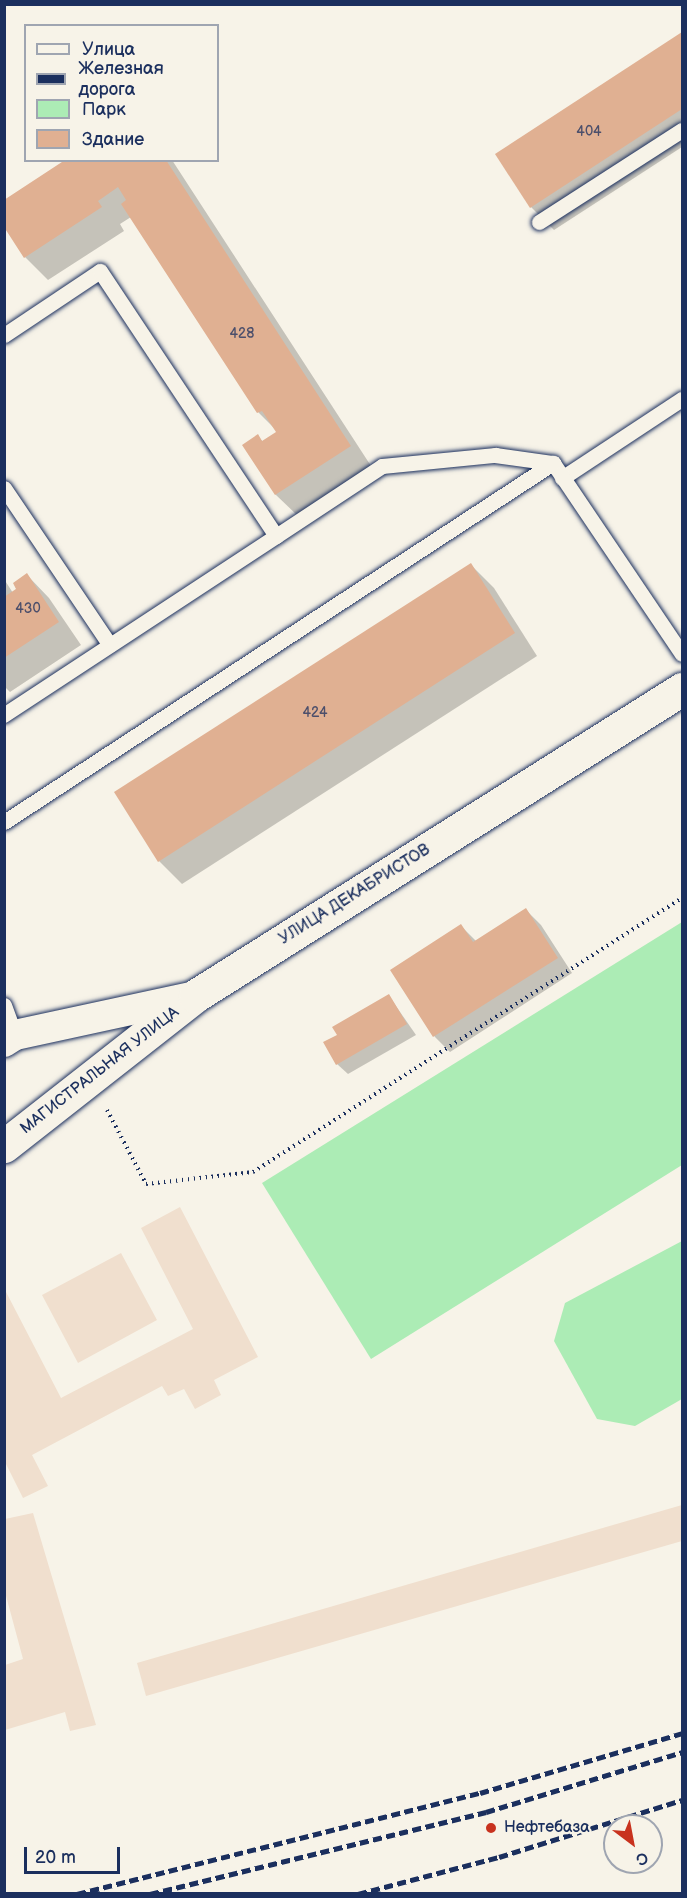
<!DOCTYPE html>
<meta charset="utf-8">
<style>
body{margin:0}
#map{position:relative;width:687px;height:1898px;overflow:hidden;background:#f7f3e8;font-family:"Balsamiq Sans",sans-serif}
div>[style]{position:absolute}
[style*='--x']{left:calc(var(--x)*1px);top:calc(var(--y)*1px);width:calc(var(--w)*1px);rotate:calc(var(--a)*1deg)}
.built>*{inset:0;background:#f0dfce}
.green>*{inset:0;background:#acecb5}
.shadow>*{inset:0;background:#0003}
.building>*{inset:0;background:#e0b092}
.path>*{height:4px;margin-top:-2px;transform-origin:0;background:repeating-linear-gradient(90deg,#1b2f5e 0 1.5px,transparent 0 6px)}
.roads{filter:drop-shadow(0 0 2px #1b2f5e) drop-shadow(0 0 2px #1b2f5e)}
.lane>*{height:15px;margin:-7.5px;padding:0 7.5px;transform-origin:7.5px;border-radius:7.5px;background:#f7f3e8}
.street>*{height:30px;margin:-15px;padding:0 15px;transform-origin:15px;border-radius:15px;background:#f7f3e8}
.primary>*{height:33px;margin:-16.5px;padding:0 16.5px;transform-origin:16.5px;border-radius:16.5px;background:#f7f3e8}
.rail>*{height:4.5px;margin-top:-2.25px;transform-origin:0;background:repeating-linear-gradient(90deg,#1b2f5e 0 9px,transparent 0 13.5px)}
.dots>*{width:16px;height:16px;translate:-50% -50%;box-sizing:border-box;border:3px solid #f7f3e8;border-radius:50%}
span{translate:-50% -50%;white-space:nowrap;text-align:center;line-height:1.15;-webkit-text-stroke:4.5px #f7f3e8;paint-order:stroke}
.number-label{font-size:14px;color:#4c4f6b}
.number-label span{-webkit-text-stroke-width:0}
.street-label{font-size:16px;color:#1b2f5e}
.poi-label{font-size:16px;color:#1b2f5e}
.left{translate:0 -50%;text-align:left}
.frame{position:absolute;inset:0;border:6px solid #1b2f5e;pointer-events:none}
.legend{position:absolute;left:24px;top:24px;width:195px;height:138px;box-sizing:border-box;background:#f7f3e8;border:2px solid #9fa5b1;margin:0;padding:8px 10px;list-style:none;font-size:18px;color:#1b2f5e}
.legend li{display:flex;align-items:center;gap:12px;height:30px}
.legend b{width:30px;border:2px solid #9fa5b1}
.north{position:absolute;left:603px;top:1814px;width:60px;height:60px;box-sizing:border-box;background:#f7f3e8;border:2px solid #9fa5b1;border-radius:50%;rotate:148deg;font-size:16px;font-weight:700;line-height:24px;text-align:center;color:#1b2f5e}
.north::after{content:'';display:block;margin:auto;width:21px;height:27px;background:#c8321e;clip-path:polygon(50% 0,100% 100%,50% 72%,0 100%)}
.scale{position:absolute;left:24px;top:1847px;width:96px;height:27px;box-sizing:border-box;border:3px solid #1b2f5e;border-top:0;padding-left:8px;font-size:18px;line-height:21px;white-space:nowrap;color:#1b2f5e;-webkit-text-stroke:4px #f7f3e8;paint-order:stroke}
</style>
<div id="map">
<div class="built">
<div style="clip-path:polygon(180px 1207px,258px 1357px,214px 1380px,221px 1395px,195px 1409px,184px 1389px,168px 1396px,162px 1386px,32px 1455px,48px 1486px,23px 1498px,5px 1462px,5px 1290px,61px 1398px,193px 1329px,141px 1228px)"></div>
<div style="clip-path:polygon(121px 1253px,157px 1320px,78px 1363px,42px 1295px)"></div>
<div style="clip-path:polygon(682px 1505px,682px 1541px,146px 1696px,137px 1663px)"></div>
<div style="clip-path:polygon(33px 1513px,96px 1725px,70px 1731px,65px 1712px,5px 1730px,5px 1665px,23px 1659px,5px 1592px,5px 1519px)"></div>
</div>
<div class="green">
<div style="clip-path:polygon(682px 922px,682px 1165px,371px 1359px,262px 1183px)"></div>
<div style="clip-path:polygon(682px 1241px,682px 1399px,635px 1426px,597px 1419px,554px 1341px,565px 1303px)"></div>
</div>
<div class="shadow">
<div style="clip-path:polygon(682px 34px,682px 147px,554px 230px,531px 207px,497px 155px)"></div>
<div style="clip-path:polygon(68px 160px,172px 160px,373px 469px,299px 517px,276px 495px,244px 445px,258px 436px,263px 442px,278px 432px,259px 413px,131px 217px,120px 224px,124px 231px,48px 280px,25px 257px)"></div>
<div style="clip-path:polygon(471px 565px,494px 588px,537px 656px,182px 884px,159px 861px)"></div>
<div style="clip-path:polygon(27px 575px,49px 598px,81px 645px,10px 692px,4px 686px,4px 579px,13px 593px)"></div>
<div style="clip-path:polygon(526px 910px,541px 925px,572px 973px,450px 1052px,435px 1037px,392px 971px,461px 926px,477px 942px)"></div>
<div style="clip-path:polygon(389px 996px,416px 1035px,348px 1074px,337px 1064px,339px 1035px)"></div>
</div>
<div class="building">
<div style="clip-path:polygon(682px 32px,682px 109px,530px 208px,495px 154px)"></div>
<div style="clip-path:polygon(65px 160px,166px 160px,351px 446px,275px 495px,242px 445px,258px 434px,262px 441px,276px 432px,262px 411px,257px 413px,121px 204px,126px 200px,118px 187px,98px 201px,102px 207px,24px 258px,4px 227px,4px 200px)"></div>
<div style="clip-path:polygon(471px 563px,515px 633px,158px 862px,114px 792px)"></div>
<div style="clip-path:polygon(27px 573px,59px 622px,4px 658px,4px 597px,16px 589px,13px 583px)"></div>
<div style="clip-path:polygon(526px 908px,558px 958px,433px 1037px,390px 970px,461px 924px,473px 942px)"></div>
<div style="clip-path:polygon(389px 994px,407px 1024px,336px 1065px,323px 1042px,337px 1035px,332px 1027px)"></div>
</div>
<div class="path">
<div style="--x:107;--y:1110;--w:84;--a:62.2"></div>
<div style="--x:146;--y:1184;--w:108;--a:-6.4"></div>
<div style="--x:253;--y:1172;--w:509;--a:-32.57"></div>
</div>
<div class="roads">
<div class="lane">
<div style="--x:539;--y:222;--w:170;--a:-32.8"></div>
<div style="--x:4;--y:335;--w:115;--a:-33.7"></div>
<div style="--x:100;--y:271;--w:318;--a:56.4"></div>
<div style="--x:276;--y:536;--w:326;--a:146.7"></div>
<div style="--x:562;--y:478;--w:144;--a:-33.4"></div>
<div style="--x:4;--y:488;--w:189;--a:56"></div>
<div style="--x:276;--y:536;--w:127;--a:-33.4"></div>
<div style="--x:382;--y:466;--w:114;--a:-5.6"></div>
<div style="--x:495;--y:455;--w:59;--a:7.9"></div>
<div style="--x:553;--y:463;--w:230;--a:56"></div>
<div style="--x:4;--y:822;--w:656;--a:-33.18"></div>
<div style="--x:4;--y:1005;--w:32;--a:70"></div>
</div>
<div class="street">
<div style="--x:4;--y:1042;--w:13;--a:-32"></div>
<div style="--x:15;--y:1035;--w:184;--a:-12.2"></div>
</div>
<div class="primary">
<div style="--x:4;--y:1146;--w:243;--a:-38.1"></div>
<div style="--x:195;--y:996;--w:576;--a:-32.23"></div>
</div>
</div>
<div class="rail">
<div style="--x:77;--y:1894;--w:415;--a:-14.1"></div>
<div style="--x:480;--y:1793;--w:211;--a:-16.5"></div>
<div style="--x:150;--y:1894;--w:346;--a:-13.7"></div>
<div style="--x:486;--y:1812;--w:205;--a:-17"></div>
<div style="--x:358;--y:1894;--w:146;--a:-14.7"></div>
<div style="--x:499;--y:1857;--w:192;--a:-17.3"></div>
</div>
<div class="dots">
<div style="left:491px;top:1828px;background:#c8321e"></div>
</div>
<div class="number-label">
<span style="left:589px;top:132px">404</span>
<span style="left:242px;top:334px">428</span>
<span style="left:28px;top:609px">430</span>
<span style="left:315px;top:713px">424</span>
</div>
<div class="street-label">
<span style="left:355px;top:895px;rotate:-32deg">УЛИЦА ДЕКАБРИСТОВ</span>
<span style="left:100px;top:1071px;rotate:-38deg">МАГИСТРАЛЬНАЯ УЛИЦА</span>
</div>
<div class="poi-label">
<span class="left" style="left:504px;top:1828px">Нефтебаза</span>
</div>
<div class="frame"></div>
<ul class="legend">
<li><b style="height:8px;background:#f7f3e8"></b>Улица</li>
<li><b style="height:8px;background:#1b2f5e"></b>Железная дорога</li>
<li><b style="height:16px;background:#acecb5"></b>Парк</li>
<li><b style="height:16px;background:#e0b092"></b>Здание</li>
</ul>
<div class="north">С</div>
<div class="scale">20 m</div>
</div>
